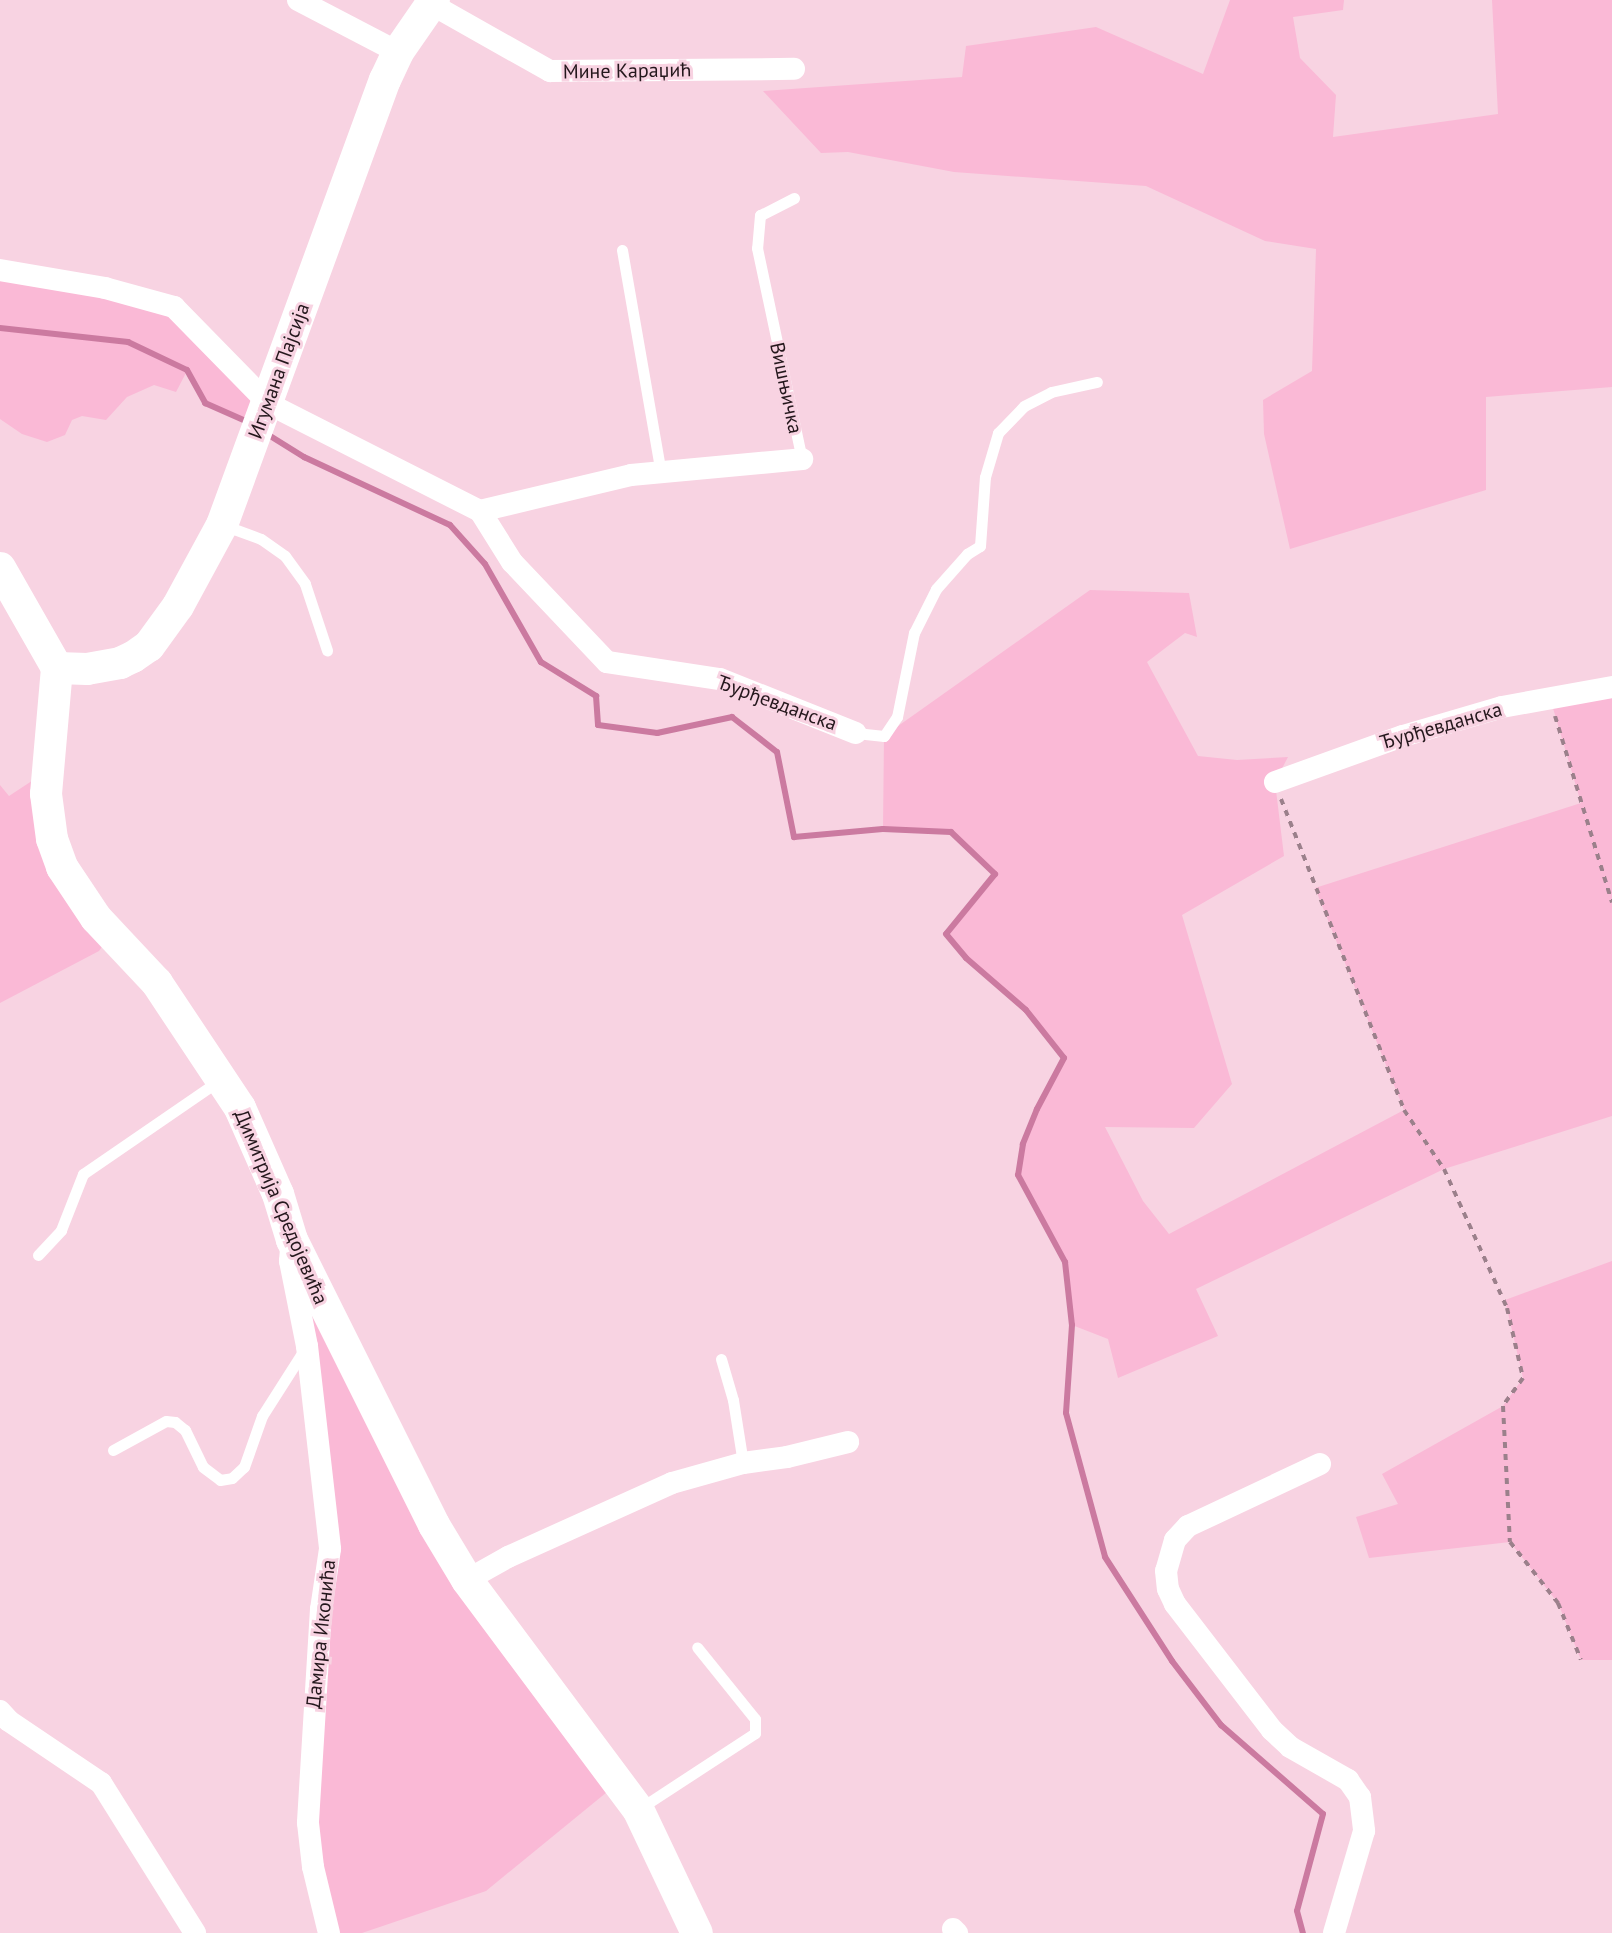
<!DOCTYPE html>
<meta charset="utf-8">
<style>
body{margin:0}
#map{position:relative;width:1612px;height:1933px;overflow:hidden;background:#f8d3e2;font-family:"PT Sans",sans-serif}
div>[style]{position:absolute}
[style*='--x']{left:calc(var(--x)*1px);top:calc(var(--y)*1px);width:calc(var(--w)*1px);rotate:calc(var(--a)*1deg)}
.green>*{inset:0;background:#fab9d6}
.stream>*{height:6px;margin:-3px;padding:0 3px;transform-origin:3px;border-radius:3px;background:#cb7aa0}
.path>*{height:4px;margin-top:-2px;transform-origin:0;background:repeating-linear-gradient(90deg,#9b808b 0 6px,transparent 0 12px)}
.lane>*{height:11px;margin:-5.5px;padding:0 5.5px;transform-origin:5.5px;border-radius:5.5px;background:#fff}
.street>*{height:22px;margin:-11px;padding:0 11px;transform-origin:11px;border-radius:11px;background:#fff}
.secondary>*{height:32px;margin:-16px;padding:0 16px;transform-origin:16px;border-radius:16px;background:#fff}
span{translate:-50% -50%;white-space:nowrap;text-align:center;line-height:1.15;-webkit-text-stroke:6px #f8d3e2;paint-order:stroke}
.street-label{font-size:20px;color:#24171c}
</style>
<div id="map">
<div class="green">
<div style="clip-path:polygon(1230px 0,1344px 0,1343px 10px,1293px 17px,1300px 58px,1336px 95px,1333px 137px,1498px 114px,1492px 0,1612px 0,1612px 387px,1486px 397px,1486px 490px,1290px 549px,1264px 434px,1263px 400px,1312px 371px,1316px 249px,1265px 241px,1146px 186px,954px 172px,848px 152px,821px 153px,763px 91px,962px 77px,966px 46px,1096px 27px,1203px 74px)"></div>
<div style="clip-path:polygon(0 270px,174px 307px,269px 404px,246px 421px,205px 403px,187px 371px,176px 392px,154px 385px,127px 397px,106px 420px,82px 416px,72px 420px,65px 435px,47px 442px,22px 434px,0 419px)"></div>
<div style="clip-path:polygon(1090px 590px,1189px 593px,1197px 637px,1185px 633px,1147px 662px,1198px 756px,1237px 760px,1288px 757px,1275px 782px,1284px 856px,1182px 915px,1232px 1084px,1194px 1128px,1105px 1127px,1143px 1201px,1169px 1234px,1404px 1110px,1315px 888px,1581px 803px,1550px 698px,1612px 687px,1612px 1116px,1444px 1169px,1196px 1289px,1218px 1336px,1118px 1378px,1108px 1339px,1072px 1325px,1065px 1262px,1018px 1175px,1023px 1144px,1037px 1109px,1064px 1058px,1026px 1010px,966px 958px,946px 934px,995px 874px,951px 832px,883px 829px,884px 736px)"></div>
<div style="clip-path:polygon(47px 771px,47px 816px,111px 934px,99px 951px,0 1003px,0 785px,9px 796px)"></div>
<div style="clip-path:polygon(292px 1240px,467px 1580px,618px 1783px,486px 1891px,362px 1933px,329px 1933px,313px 1867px,330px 1549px)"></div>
<div style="clip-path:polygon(1612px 1261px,1612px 1660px,1581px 1660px,1558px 1603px,1510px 1542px,1369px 1558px,1356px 1517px,1398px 1504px,1382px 1474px,1503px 1406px,1523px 1378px,1505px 1300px)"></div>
</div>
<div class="stream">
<div style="--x:0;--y:328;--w:129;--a:6.2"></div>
<div style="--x:128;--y:342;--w:65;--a:25.4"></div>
<div style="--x:187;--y:370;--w:38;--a:61"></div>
<div style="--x:205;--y:403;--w:47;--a:23.8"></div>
<div style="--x:267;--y:434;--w:44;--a:31.9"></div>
<div style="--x:304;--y:457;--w:161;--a:25"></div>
<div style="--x:450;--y:525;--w:52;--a:48.1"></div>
<div style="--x:485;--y:564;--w:113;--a:60.3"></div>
<div style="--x:541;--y:662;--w:65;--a:31.7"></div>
<div style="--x:596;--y:696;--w:29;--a:86"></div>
<div style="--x:598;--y:725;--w:60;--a:7.7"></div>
<div style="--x:657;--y:733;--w:77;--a:-12"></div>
<div style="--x:732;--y:717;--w:57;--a:37.9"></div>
<div style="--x:777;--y:752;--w:87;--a:78.7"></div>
<div style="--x:794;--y:837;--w:89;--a:-5.1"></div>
<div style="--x:883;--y:829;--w:68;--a:2.5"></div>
<div style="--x:951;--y:832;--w:61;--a:43.7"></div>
<div style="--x:995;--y:874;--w:77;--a:129.2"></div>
<div style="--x:946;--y:934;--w:31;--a:50"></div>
<div style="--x:966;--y:958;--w:79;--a:40.9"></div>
<div style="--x:1026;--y:1010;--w:61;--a:51.6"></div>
<div style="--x:1064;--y:1058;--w:58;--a:117.9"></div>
<div style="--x:1037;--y:1109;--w:38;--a:112"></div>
<div style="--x:1023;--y:1144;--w:31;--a:99"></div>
<div style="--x:1018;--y:1175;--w:99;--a:61.6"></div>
<div style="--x:1065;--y:1262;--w:63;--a:83.7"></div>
<div style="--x:1072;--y:1325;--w:88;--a:93.9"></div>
<div style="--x:1066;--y:1413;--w:149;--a:74.8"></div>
<div style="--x:1105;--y:1557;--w:124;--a:57.2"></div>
<div style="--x:1172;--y:1661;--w:81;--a:52.6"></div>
<div style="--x:1221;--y:1725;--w:135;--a:41.1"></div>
<div style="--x:1323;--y:1814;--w:100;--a:105"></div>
<div style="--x:1297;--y:1911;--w:23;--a:75"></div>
</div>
<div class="path">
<div style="--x:1555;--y:716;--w:195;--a:73"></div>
<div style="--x:1281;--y:799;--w:334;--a:68.4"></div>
<div style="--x:1404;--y:1110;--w:71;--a:55.9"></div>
<div style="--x:1444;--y:1169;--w:153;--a:65.6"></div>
<div style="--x:1507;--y:1308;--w:72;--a:77.1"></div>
<div style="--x:1523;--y:1378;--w:34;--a:126"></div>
<div style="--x:1503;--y:1406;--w:136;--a:87.1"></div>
<div style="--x:1510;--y:1542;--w:78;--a:51.8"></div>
<div style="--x:1558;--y:1603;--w:61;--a:68"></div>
</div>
<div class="lane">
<div style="--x:794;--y:198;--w:38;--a:153"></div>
<div style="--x:760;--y:215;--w:33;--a:95"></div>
<div style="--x:757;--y:248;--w:216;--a:78"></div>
<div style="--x:622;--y:250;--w:226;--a:80.1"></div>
<div style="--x:223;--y:525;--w:40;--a:20.2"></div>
<div style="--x:261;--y:539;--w:29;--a:35"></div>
<div style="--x:285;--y:556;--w:34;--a:54"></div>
<div style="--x:305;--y:584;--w:70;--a:71.6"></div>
<div style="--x:856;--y:733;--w:28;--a:6"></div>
<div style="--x:884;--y:736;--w:23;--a:-56"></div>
<div style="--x:897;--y:717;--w:86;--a:-78.6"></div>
<div style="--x:914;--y:633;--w:49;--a:-63.4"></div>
<div style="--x:936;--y:589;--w:47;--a:-48.5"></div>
<div style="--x:967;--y:554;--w:15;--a:-32"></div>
<div style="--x:980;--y:546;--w:69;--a:-85.9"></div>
<div style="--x:985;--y:477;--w:46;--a:-73.5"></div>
<div style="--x:998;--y:433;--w:37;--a:-46"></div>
<div style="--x:1024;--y:406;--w:30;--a:-27"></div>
<div style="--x:1051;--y:392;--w:47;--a:-12.3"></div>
<div style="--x:38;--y:1255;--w:34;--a:-47"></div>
<div style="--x:61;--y:1230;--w:60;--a:-68.6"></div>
<div style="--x:83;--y:1174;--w:163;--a:-34.5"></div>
<div style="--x:721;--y:1359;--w:43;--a:73.7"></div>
<div style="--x:733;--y:1400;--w:64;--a:81"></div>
<div style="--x:113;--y:1450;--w:60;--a:-28.7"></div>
<div style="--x:166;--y:1421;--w:9;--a:6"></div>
<div style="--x:175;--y:1422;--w:13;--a:39"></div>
<div style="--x:185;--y:1430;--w:41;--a:64.1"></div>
<div style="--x:203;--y:1467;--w:21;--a:37"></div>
<div style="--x:220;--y:1480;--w:12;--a:-9"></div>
<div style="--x:232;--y:1478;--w:16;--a:-43"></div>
<div style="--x:244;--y:1467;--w:54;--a:-70.6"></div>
<div style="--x:262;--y:1416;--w:78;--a:-57.5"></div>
<div style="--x:642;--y:1807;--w:135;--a:-33.2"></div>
<div style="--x:755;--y:1733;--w:14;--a:-90"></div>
<div style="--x:755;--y:1719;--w:92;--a:-128.9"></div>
</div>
<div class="street">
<div style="--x:298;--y:0;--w:113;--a:27.5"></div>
<div style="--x:431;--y:4;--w:137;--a:29.4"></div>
<div style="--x:550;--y:71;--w:244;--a:-0.5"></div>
<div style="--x:0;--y:270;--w:107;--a:9.7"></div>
<div style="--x:105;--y:288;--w:72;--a:15.4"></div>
<div style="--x:174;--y:307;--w:136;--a:45.6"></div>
<div style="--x:269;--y:404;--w:237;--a:26.9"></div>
<div style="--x:480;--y:511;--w:60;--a:57.9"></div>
<div style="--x:512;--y:562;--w:138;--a:46.5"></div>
<div style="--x:607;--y:662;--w:114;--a:8.6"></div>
<div style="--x:720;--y:679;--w:146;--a:21.7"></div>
<div style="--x:480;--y:511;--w:155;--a:-13.4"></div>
<div style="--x:631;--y:475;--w:172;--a:-5.3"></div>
<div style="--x:1275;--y:782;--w:136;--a:-19.8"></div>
<div style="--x:1403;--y:736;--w:103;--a:-16.3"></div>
<div style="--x:1502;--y:707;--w:112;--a:-10.3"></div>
<div style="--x:291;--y:1249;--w:12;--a:95"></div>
<div style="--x:290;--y:1261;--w:87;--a:78.7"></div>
<div style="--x:307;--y:1346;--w:204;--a:83.5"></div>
<div style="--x:330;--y:1549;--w:61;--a:98.5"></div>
<div style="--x:321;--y:1609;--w:214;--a:93.5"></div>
<div style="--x:308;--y:1823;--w:44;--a:83.5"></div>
<div style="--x:313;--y:1867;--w:68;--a:76.4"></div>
<div style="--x:1320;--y:1464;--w:146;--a:154.8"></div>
<div style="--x:1188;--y:1526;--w:19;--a:133"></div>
<div style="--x:1175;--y:1540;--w:32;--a:106"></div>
<div style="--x:1166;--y:1571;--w:18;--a:84"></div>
<div style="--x:1168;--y:1589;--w:17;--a:65"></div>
<div style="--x:1175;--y:1604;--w:159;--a:52.4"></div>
<div style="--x:1272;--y:1730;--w:25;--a:43"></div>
<div style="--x:1290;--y:1747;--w:67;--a:29.6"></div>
<div style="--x:1348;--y:1780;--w:21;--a:55"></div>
<div style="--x:1360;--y:1797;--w:34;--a:83"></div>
<div style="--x:1364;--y:1831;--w:106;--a:106.4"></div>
<div style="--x:467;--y:1580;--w:47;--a:-29.3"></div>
<div style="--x:508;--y:1557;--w:180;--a:-24.3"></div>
<div style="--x:672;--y:1483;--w:74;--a:-15.7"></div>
<div style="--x:743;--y:1463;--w:44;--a:-7.8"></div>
<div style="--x:787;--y:1457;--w:63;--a:-13.8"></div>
<div style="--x:0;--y:1711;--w:13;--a:48"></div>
<div style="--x:9;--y:1721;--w:111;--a:34"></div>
<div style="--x:101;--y:1783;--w:177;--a:57.9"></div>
<div style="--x:953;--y:1929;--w:6;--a:45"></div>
</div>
<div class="secondary">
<div style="--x:0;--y:568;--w:115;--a:60.3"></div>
<div style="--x:57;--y:668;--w:126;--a:95"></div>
<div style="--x:46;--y:794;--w:45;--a:82.4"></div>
<div style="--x:52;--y:839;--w:30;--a:70"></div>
<div style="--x:62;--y:867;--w:61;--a:56.3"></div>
<div style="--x:96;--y:918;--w:89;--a:46.8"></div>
<div style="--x:157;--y:983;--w:150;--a:56.4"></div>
<div style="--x:240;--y:1108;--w:94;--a:66.2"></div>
<div style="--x:278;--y:1194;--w:48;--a:73.1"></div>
<div style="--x:292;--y:1240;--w:318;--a:63.5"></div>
<div style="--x:434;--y:1525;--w:64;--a:59"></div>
<div style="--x:467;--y:1580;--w:286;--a:53.3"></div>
<div style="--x:638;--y:1809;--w:137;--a:64.6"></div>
<div style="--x:57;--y:668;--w:30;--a:2"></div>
<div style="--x:87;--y:669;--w:34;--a:-10"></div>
<div style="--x:120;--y:663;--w:14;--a:-25"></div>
<div style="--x:133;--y:657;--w:19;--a:-35"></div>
<div style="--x:149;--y:646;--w:49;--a:-54.1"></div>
<div style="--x:178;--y:606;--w:92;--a:-61.5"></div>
<div style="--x:222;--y:525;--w:474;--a:-69.9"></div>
<div style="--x:385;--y:80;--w:31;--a:-65"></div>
<div style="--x:398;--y:52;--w:63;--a:-55.3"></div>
</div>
<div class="street-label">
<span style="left:627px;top:71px;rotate:-1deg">Мине Караџић</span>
<span style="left:279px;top:371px;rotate:-70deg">Игумана Пајсија</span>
<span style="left:786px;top:388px;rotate:78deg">Вишњичка</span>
<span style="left:777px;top:703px;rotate:20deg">Ђурђевданска</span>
<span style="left:1441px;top:726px;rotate:-16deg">Ђурђевданска</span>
<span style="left:281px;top:1207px;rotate:67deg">Димитрија Средојевића</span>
<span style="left:321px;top:1634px;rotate:-84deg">Дамира Иконића</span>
</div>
</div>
